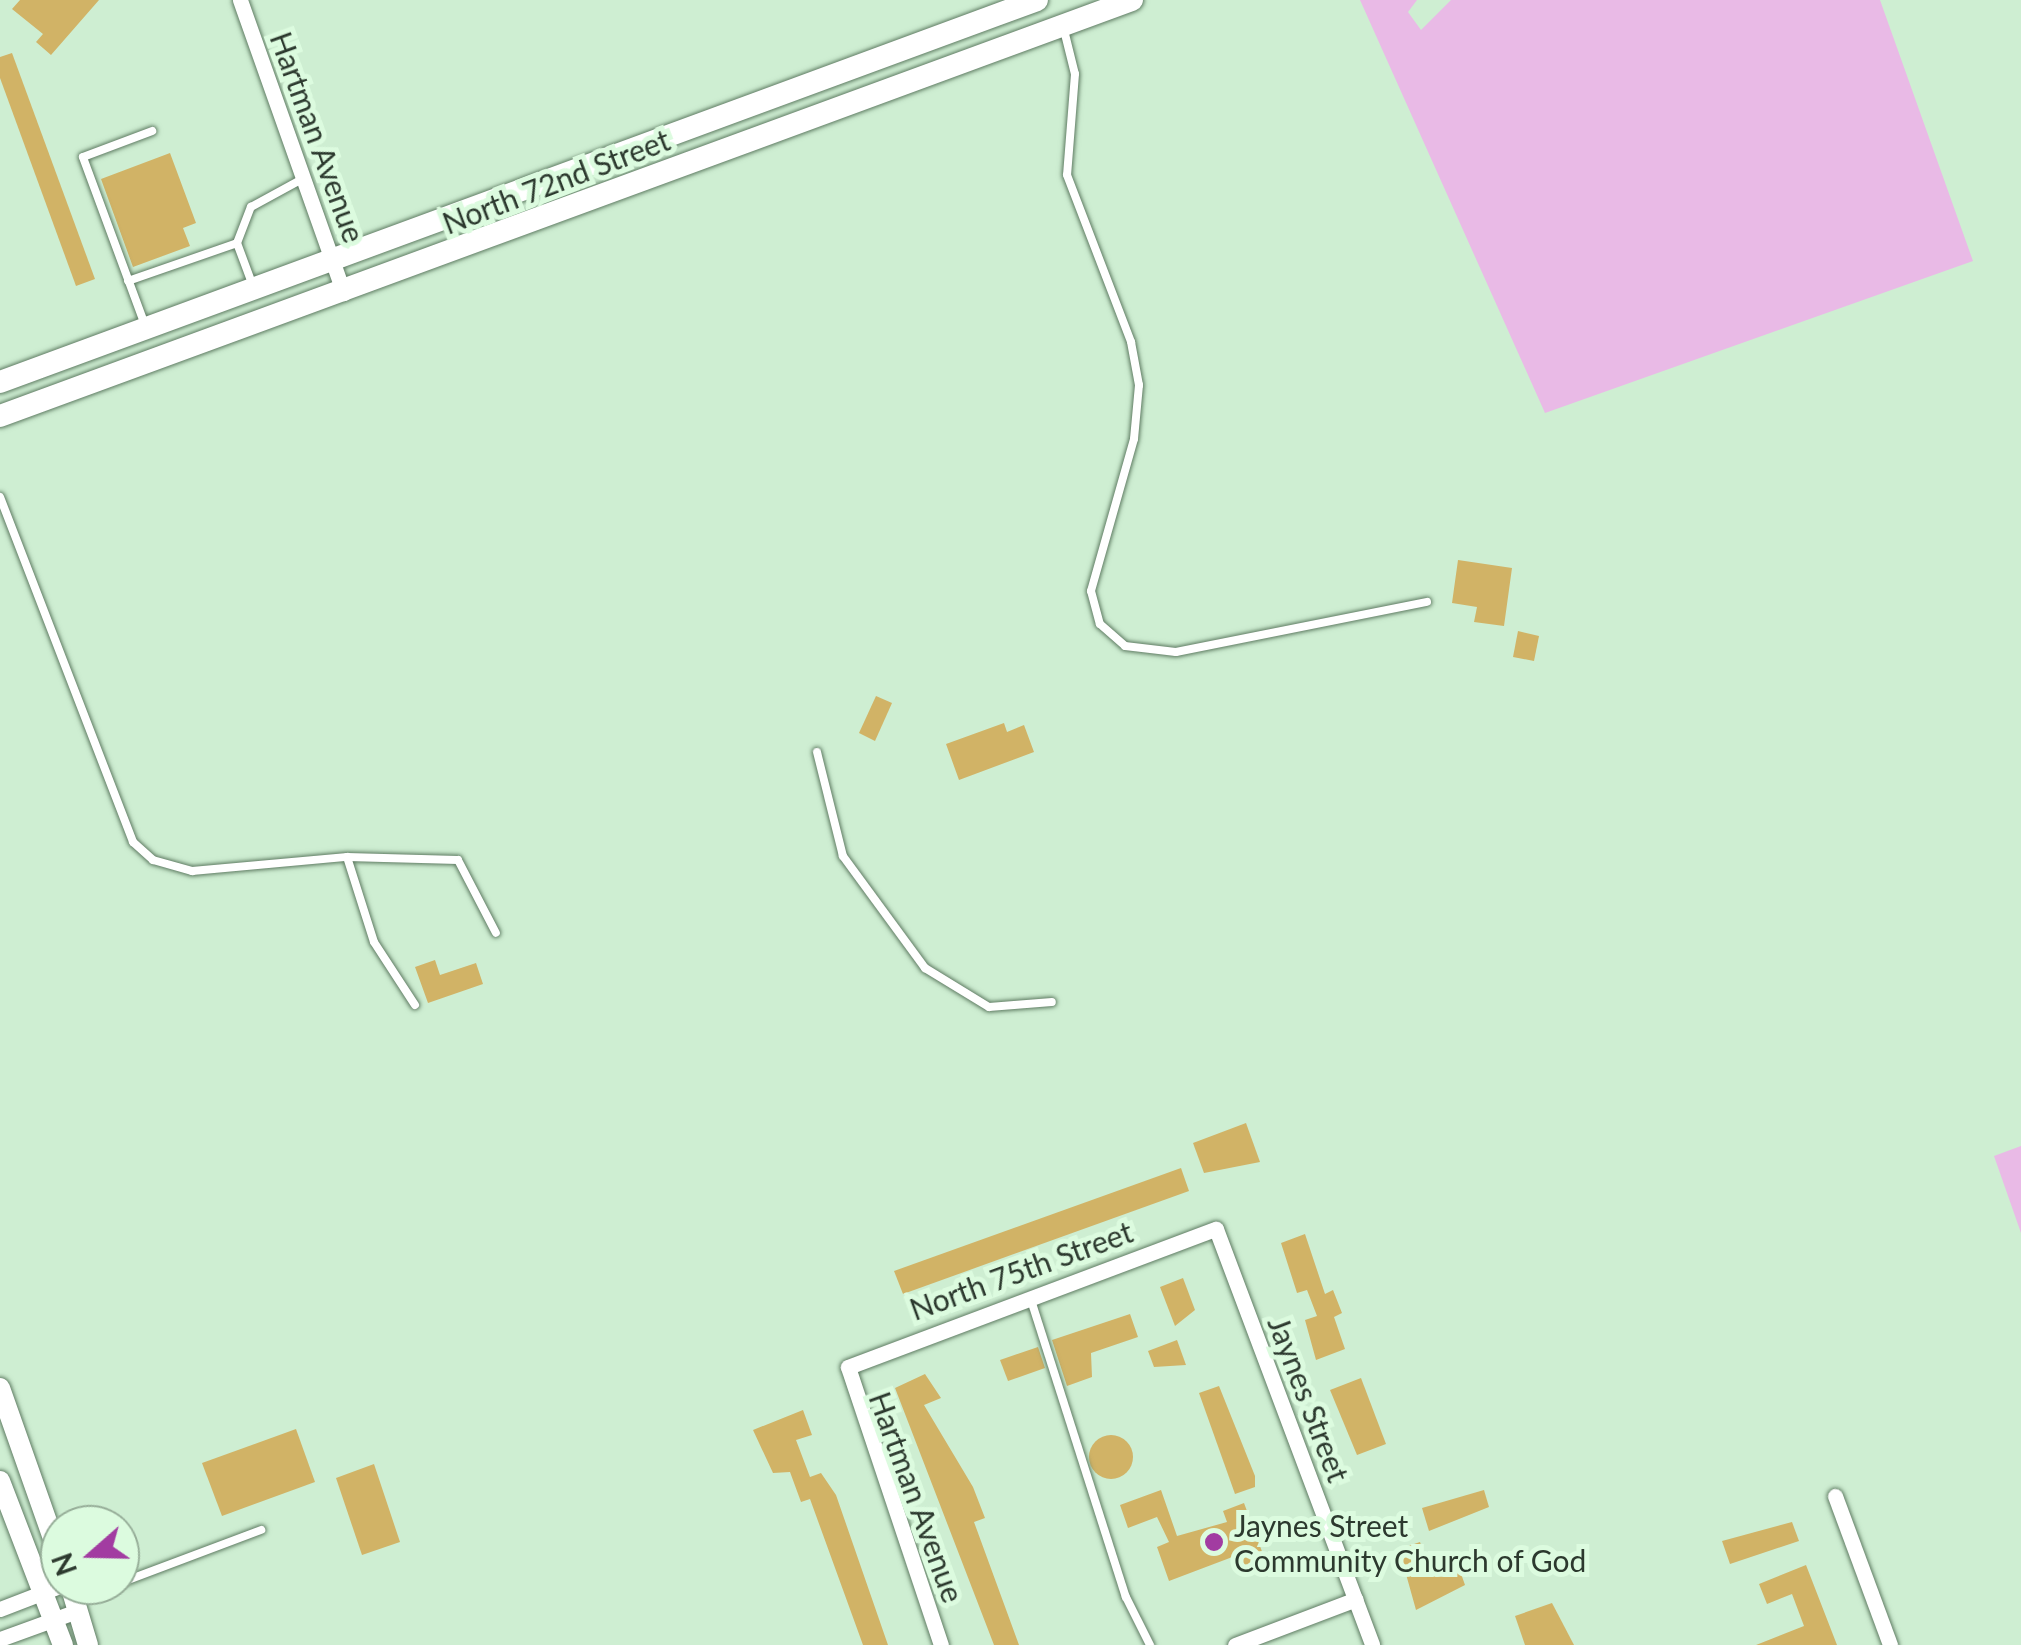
<!DOCTYPE html>
<style>
body{margin:0}
#map{position:relative;width:2021px;height:1645px;overflow:hidden;background:#ceeed2;font-family:Lato,sans-serif}
div>[style]{position:absolute}
[style*='--x']{left:calc(var(--x)*1px);top:calc(var(--y)*1px);width:calc(var(--w)*1px);rotate:calc(var(--a)*1deg)}
.green>*{inset:0;background:#e9bae6}
.building>*{inset:0;background:#d1b366}
.round{border-radius:50%}
.roads{filter:drop-shadow(0 0 2px #5f7c63) drop-shadow(0 0 2px #5f7c63)}
.lane>*{height:8px;margin:-4px;padding:0 4px;transform-origin:4px;border-radius:4px;background:#fff}
.street>*{height:15px;margin:-7.5px;padding:0 7.5px;transform-origin:7.5px;border-radius:7.5px;background:#fff}
.secondary>*{height:20px;margin:-10px;padding:0 10px;transform-origin:10px;border-radius:10px;background:#fff}
.primary>*{height:22px;margin:-11px;padding:0 11px;transform-origin:11px;border-radius:11px;background:#fff}
.dots>*{width:28px;height:28px;translate:-50% -50%;box-sizing:border-box;border:5px solid #dcfbdf;border-radius:50%}
span{translate:-50% -50%;white-space:nowrap;text-align:center;line-height:1.15;-webkit-text-stroke:10px #dcfbdf;paint-order:stroke}
.street-label{font-size:30px;color:#2c392e}
.poi-label{font-size:30px;color:#2c392e}
.left{translate:0 -50%;text-align:left}
.north{position:absolute;left:40px;top:1505px;width:100px;height:100px;box-sizing:border-box;background:#dcfbdf;border:2px solid #96ad98;border-radius:50%;rotate:250deg;font-size:28px;font-weight:700;line-height:40px;text-align:center;color:#2c392e}
.north::after{content:'';display:block;margin:auto;width:35px;height:45px;background:#a23ca1;clip-path:polygon(50% 0,100% 100%,50% 72%,0 100%)}
</style>
<div id="map">
<div class="green">
<div style="clip-path:polygon(1360px 0,1417px 0,1408px 12px,1421px 30px,1451px 0,1880px 0,1973px 261px,1545px 413px)"></div>
<div style="clip-path:polygon(2021px 1146px,2021px 1233px,1994px 1156px)"></div>
</div>
<div class="building">
<div style="clip-path:polygon(20px 0,99px 0,51px 55px,36px 42px,43px 34px,12px 9px)"></div>
<div style="clip-path:polygon(12px 53px,95px 279px,76px 286px,0 78px,0 57px)"></div>
<div style="clip-path:polygon(170px 153px,196px 223px,183px 228px,190px 246px,133px 267px,101px 179px)"></div>
<div style="clip-path:polygon(1458px 560px,1512px 568px,1504px 626px,1474px 622px,1477px 607px,1452px 603px)"></div>
<div style="clip-path:polygon(1518px 631px,1539px 636px,1534px 661px,1513px 657px)"></div>
<div style="clip-path:polygon(876px 696px,892px 703px,875px 741px,859px 733px)"></div>
<div style="clip-path:polygon(1004px 723px,1007px 732px,1024px 725px,1034px 752px,959px 780px,946px 744px)"></div>
<div style="clip-path:polygon(435px 960px,440px 975px,476px 963px,483px 984px,428px 1003px,415px 967px)"></div>
<div style="clip-path:polygon(1246px 1123px,1260px 1162px,1204px 1173px,1193px 1143px)"></div>
<div style="clip-path:polygon(1181px 1168px,1189px 1191px,903px 1294px,894px 1271px)"></div>
<div style="clip-path:polygon(1305px 1234px,1325px 1294px,1333px 1290px,1342px 1313px,1334px 1317px,1345px 1349px,1316px 1360px,1305px 1320px,1317px 1316px,1307px 1290px,1297px 1293px,1281px 1243px)"></div>
<div style="clip-path:polygon(1183px 1278px,1195px 1310px,1175px 1326px,1160px 1287px)"></div>
<div style="clip-path:polygon(1130px 1314px,1138px 1337px,1091px 1353px,1092px 1377px,1067px 1386px,1052px 1340px)"></div>
<div style="clip-path:polygon(1177px 1340px,1186px 1365px,1154px 1367px,1148px 1351px)"></div>
<div style="clip-path:polygon(1038px 1347px,1045px 1368px,1008px 1381px,1000px 1360px)"></div>
<div style="clip-path:polygon(925px 1374px,941px 1398px,924px 1405px,973px 1487px,985px 1518px,974px 1522px,1019px 1645px,994px 1645px,895px 1388px)"></div>
<div style="clip-path:polygon(1361px 1378px,1386px 1444px,1357px 1455px,1330px 1390px)"></div>
<div style="clip-path:polygon(1219px 1386px,1255px 1476px,1255px 1487px,1235px 1494px,1199px 1393px)"></div>
<div style="clip-path:polygon(803px 1410px,812px 1435px,796px 1440px,810px 1477px,821px 1473px,836px 1495px,888px 1645px,863px 1645px,810px 1499px,801px 1502px,790px 1472px,773px 1473px,753px 1430px)"></div>
<div style="clip-path:polygon(296px 1429px,315px 1482px,222px 1516px,202px 1463px)"></div>
<div class="round" style="left:1089px;top:1435px;width:44px;height:44px"></div>
<div style="clip-path:polygon(374px 1464px,400px 1542px,362px 1555px,336px 1478px)"></div>
<div style="clip-path:polygon(1161px 1490px,1177px 1536px,1227px 1522px,1223px 1511px,1244px 1503px,1267px 1565px,1241px 1574px,1235px 1556px,1169px 1581px,1157px 1547px,1169px 1542px,1157px 1517px,1128px 1528px,1120px 1505px)"></div>
<div style="clip-path:polygon(1484px 1490px,1489px 1507px,1429px 1531px,1422px 1508px)"></div>
<div style="clip-path:polygon(1792px 1522px,1799px 1541px,1730px 1564px,1722px 1541px)"></div>
<div style="clip-path:polygon(1420px 1542px,1428px 1565px,1458px 1565px,1465px 1585px,1416px 1610px,1399px 1549px)"></div>
<div style="clip-path:polygon(1806px 1565px,1837px 1645px,1756px 1645px,1804px 1626px,1792px 1594px,1767px 1604px,1759px 1584px)"></div>
<div style="clip-path:polygon(1552px 1603px,1574px 1645px,1525px 1645px,1515px 1616px)"></div>
</div>
<div class="roads">
<div class="lane">
<div style="--x:1064;--y:30;--w:45;--a:76"></div>
<div style="--x:1075;--y:74;--w:101;--a:94.5"></div>
<div style="--x:1067;--y:175;--w:179;--a:69"></div>
<div style="--x:1131;--y:342;--w:44;--a:79.5"></div>
<div style="--x:1139;--y:385;--w:54;--a:95.3"></div>
<div style="--x:1134;--y:439;--w:158;--a:105.8"></div>
<div style="--x:1091;--y:591;--w:34;--a:75"></div>
<div style="--x:1100;--y:624;--w:33;--a:41"></div>
<div style="--x:1125;--y:646;--w:51;--a:6.7"></div>
<div style="--x:1176;--y:652;--w:256;--a:-11.3"></div>
<div style="--x:237;--y:243;--w:46;--a:69.6"></div>
<div style="--x:128;--y:281;--w:115;--a:-19.2"></div>
<div style="--x:237;--y:243;--w:39;--a:-69"></div>
<div style="--x:251;--y:207;--w:60;--a:-28.7"></div>
<div style="--x:145;--y:325;--w:179;--a:-110.3"></div>
<div style="--x:83;--y:157;--w:74;--a:-20.6"></div>
<div style="--x:0;--y:497;--w:370;--a:68.9"></div>
<div style="--x:133;--y:842;--w:27;--a:42"></div>
<div style="--x:153;--y:860;--w:41;--a:15.8"></div>
<div style="--x:192;--y:871;--w:156;--a:-5.2"></div>
<div style="--x:817;--y:752;--w:107;--a:76"></div>
<div style="--x:843;--y:856;--w:139;--a:53.8"></div>
<div style="--x:925;--y:968;--w:75;--a:31.4"></div>
<div style="--x:989;--y:1007;--w:63;--a:-4.5"></div>
<div style="--x:415;--y:1005;--w:75;--a:-123.1"></div>
<div style="--x:374;--y:942;--w:89;--a:-107.6"></div>
<div style="--x:347;--y:857;--w:111;--a:1.5"></div>
<div style="--x:458;--y:860;--w:82;--a:62.5"></div>
<div style="--x:1031;--y:1300;--w:312;--a:72.3"></div>
<div style="--x:1126;--y:1597;--w:54;--a:63.4"></div>
<div style="--x:120;--y:1583;--w:151;--a:-20.6"></div>
<div style="--x:78;--y:1599;--w:40;--a:-20.2"></div>
</div>
<div class="street">
<div style="--x:240;--y:0;--w:311;--a:70.5"></div>
<div style="--x:1835;--y:1496;--w:159;--a:69.7"></div>
<div style="--x:0;--y:1609;--w:66;--a:-21.2"></div>
<div style="--x:0;--y:1639;--w:82;--a:-20"></div>
<div style="--x:941;--y:1645;--w:293;--a:-108.5"></div>
<div style="--x:848;--y:1367;--w:393;--a:-20.6"></div>
<div style="--x:1216;--y:1229;--w:444;--a:69.4"></div>
<div style="--x:1235;--y:1645;--w:129;--a:-20.8"></div>
</div>
<div class="secondary">
<div style="--x:0;--y:1388;--w:180;--a:70.6"></div>
<div style="--x:0;--y:1481;--w:176;--a:69"></div>
<div style="--x:70;--y:1585;--w:63;--a:73.3"></div>
</div>
<div class="primary">
<div style="--x:0;--y:382;--w:1105;--a:-20.22"></div>
<div style="--x:0;--y:416;--w:1206;--a:-20.18"></div>
</div>
</div>
<div class="dots">
<div style="left:1214px;top:1542px;background:#a23ca1"></div>
</div>
<div class="street-label">
<span style="left:318px;top:137px;rotate:70deg">Hartman Avenue</span>
<span style="left:556px;top:181px;rotate:-21deg">North 72nd Street</span>
<span style="left:1021px;top:1270px;rotate:-20deg">North 75th Street</span>
<span style="left:1309px;top:1399px;rotate:69deg">Jaynes Street</span>
<span style="left:917px;top:1497px;rotate:70deg">Hartman Avenue</span>
</div>
<div class="poi-label">
<span class="left" style="left:1234px;top:1542px">Jaynes Street<br>Community Church of God</span>
</div>
<div class="north">N</div>
</div>
